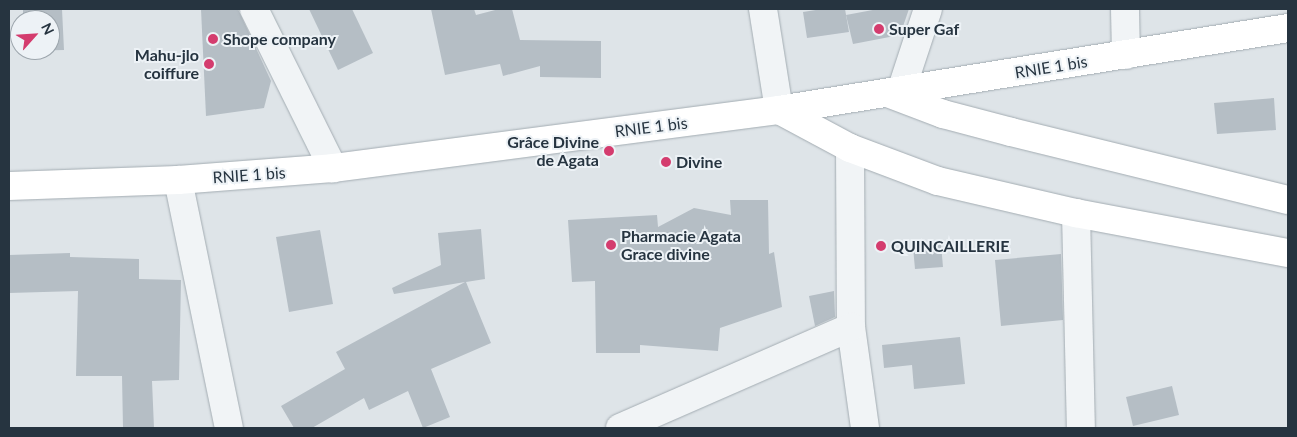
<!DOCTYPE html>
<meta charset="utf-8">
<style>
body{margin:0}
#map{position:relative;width:1297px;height:437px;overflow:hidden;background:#dee4e8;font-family:Lato,sans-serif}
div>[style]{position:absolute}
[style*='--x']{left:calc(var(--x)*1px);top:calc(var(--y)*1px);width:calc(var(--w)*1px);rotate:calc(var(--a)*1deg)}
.building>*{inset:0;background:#b5bec5}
.roads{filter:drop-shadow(0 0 1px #a3acb2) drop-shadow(0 0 1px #a3acb2)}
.minor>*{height:28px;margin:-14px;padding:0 14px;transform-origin:14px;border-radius:14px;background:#f1f4f6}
.primary>*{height:28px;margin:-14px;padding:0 14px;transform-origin:14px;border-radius:14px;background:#fff}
.dots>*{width:14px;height:14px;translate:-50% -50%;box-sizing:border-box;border:2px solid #edf2f6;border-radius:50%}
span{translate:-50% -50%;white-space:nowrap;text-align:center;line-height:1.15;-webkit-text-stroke:4px #edf2f6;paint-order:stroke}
.poi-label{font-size:16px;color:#263440;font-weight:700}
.left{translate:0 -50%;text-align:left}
.right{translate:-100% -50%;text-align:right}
.street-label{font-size:16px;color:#263440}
.frame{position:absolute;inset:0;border:10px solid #263440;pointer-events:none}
.north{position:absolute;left:10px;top:10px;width:50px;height:50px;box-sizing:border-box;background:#edf2f6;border:1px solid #9da6ad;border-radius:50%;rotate:64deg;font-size:14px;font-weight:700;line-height:20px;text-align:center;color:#263440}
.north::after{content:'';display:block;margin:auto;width:18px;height:22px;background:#d43c6e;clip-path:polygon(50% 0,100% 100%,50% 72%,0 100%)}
</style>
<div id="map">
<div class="building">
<div style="clip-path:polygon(23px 9px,62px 9px,64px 50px,24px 51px,50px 50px,50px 20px,23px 20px)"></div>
<div style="clip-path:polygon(201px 9px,238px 9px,271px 81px,264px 108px,206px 116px)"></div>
<div style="clip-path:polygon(309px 9px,352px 9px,373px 53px,338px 70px)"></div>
<div style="clip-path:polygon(431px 9px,474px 9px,476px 15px,499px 9px,512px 9px,520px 40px,601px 41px,601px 78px,540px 77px,540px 66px,503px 76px,500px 64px,445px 75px)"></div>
<div style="clip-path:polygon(822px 9px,845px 9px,849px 32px,807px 38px,803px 12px)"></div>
<div style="clip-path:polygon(878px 9px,909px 9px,900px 35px,853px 44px,846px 15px)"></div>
<div style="clip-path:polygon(1274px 98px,1276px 130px,1217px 134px,1214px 103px)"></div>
<div style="clip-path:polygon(730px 200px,768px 200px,769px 254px,774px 252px,782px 307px,720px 328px,718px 351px,640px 345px,640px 353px,596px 353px,595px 281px,572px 282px,568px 220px,657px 215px,658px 227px,694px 208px,731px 215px)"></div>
<div style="clip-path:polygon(481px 229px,485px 279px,466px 282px,491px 343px,431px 369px,450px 417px,423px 428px,408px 391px,369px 410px,364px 398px,312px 428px,294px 428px,281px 406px,345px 369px,336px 352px,465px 282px,394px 294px,392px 288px,441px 265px,438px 233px)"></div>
<div style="clip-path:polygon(320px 230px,333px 304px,289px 312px,276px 237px)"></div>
<div style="clip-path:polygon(941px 244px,943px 267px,915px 269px,913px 247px)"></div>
<div style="clip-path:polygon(70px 253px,70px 257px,139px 259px,139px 279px,181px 280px,179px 380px,152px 381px,154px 428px,123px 428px,122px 376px,76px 376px,78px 291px,9px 293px,9px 255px)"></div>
<div style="clip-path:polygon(1061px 254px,1063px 320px,1001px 326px,995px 260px)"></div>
<div style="clip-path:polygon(834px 291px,835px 317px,815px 326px,809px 296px)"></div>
<div style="clip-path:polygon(960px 337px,965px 384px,914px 389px,912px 365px,884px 368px,882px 345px)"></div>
<div style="clip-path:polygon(1172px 386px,1179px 415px,1133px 426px,1126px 397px)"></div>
</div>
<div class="roads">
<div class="minor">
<div style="--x:254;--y:9;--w:178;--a:63.6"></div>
<div style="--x:763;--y:9;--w:102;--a:81"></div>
<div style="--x:1125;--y:9;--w:46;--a:88.8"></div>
<div style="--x:901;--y:91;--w:86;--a:-71.8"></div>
<div style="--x:850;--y:148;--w:179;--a:89.7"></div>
<div style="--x:851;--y:327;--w:102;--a:82.1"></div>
<div style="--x:178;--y:180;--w:253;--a:78.4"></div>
<div style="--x:1076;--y:213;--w:215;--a:88.7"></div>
<div style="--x:620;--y:428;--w:252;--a:-23.6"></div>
</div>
<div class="primary">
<div style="--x:890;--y:94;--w:57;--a:20.7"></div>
<div style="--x:943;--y:114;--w:70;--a:14.8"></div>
<div style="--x:1011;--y:132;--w:285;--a:13.8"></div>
<div style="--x:779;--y:110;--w:81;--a:28.2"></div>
<div style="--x:850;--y:148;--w:94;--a:20.6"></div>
<div style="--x:938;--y:181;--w:142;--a:13.1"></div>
<div style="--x:1076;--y:213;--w:216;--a:10.7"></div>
<div style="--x:9;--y:186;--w:169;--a:-2"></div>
<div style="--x:178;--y:180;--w:155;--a:-4.4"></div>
<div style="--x:333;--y:168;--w:450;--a:-7.4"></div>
<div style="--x:779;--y:110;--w:516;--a:-9.15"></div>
</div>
</div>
<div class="dots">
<div style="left:879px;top:29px;background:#d43c6e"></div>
<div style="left:213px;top:39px;background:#d43c6e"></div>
<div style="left:209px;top:64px;background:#d43c6e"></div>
<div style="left:609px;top:151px;background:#d43c6e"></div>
<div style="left:666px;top:162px;background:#d43c6e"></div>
<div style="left:611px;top:245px;background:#d43c6e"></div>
<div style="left:881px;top:246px;background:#d43c6e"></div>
</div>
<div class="poi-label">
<span class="left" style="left:889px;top:29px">Super Gaf</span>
<span class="left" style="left:223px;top:39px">Shope company</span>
<span class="right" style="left:199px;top:64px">Mahu-jlo<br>coiffure</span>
<span class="right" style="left:599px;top:151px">Grâce Divine<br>de Agata</span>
<span class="left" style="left:676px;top:162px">Divine</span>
<span class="left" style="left:621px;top:245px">Pharmacie Agata<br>Grace divine</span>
<span class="left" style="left:891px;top:246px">QUINCAILLERIE</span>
</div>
<div class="street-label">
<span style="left:1051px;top:67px;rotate:-9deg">RNIE 1 bis</span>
<span style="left:651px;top:127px;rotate:-7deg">RNIE 1 bis</span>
<span style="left:249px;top:175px;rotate:-4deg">RNIE 1 bis</span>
</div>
<div class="frame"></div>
<div class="north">N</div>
</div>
